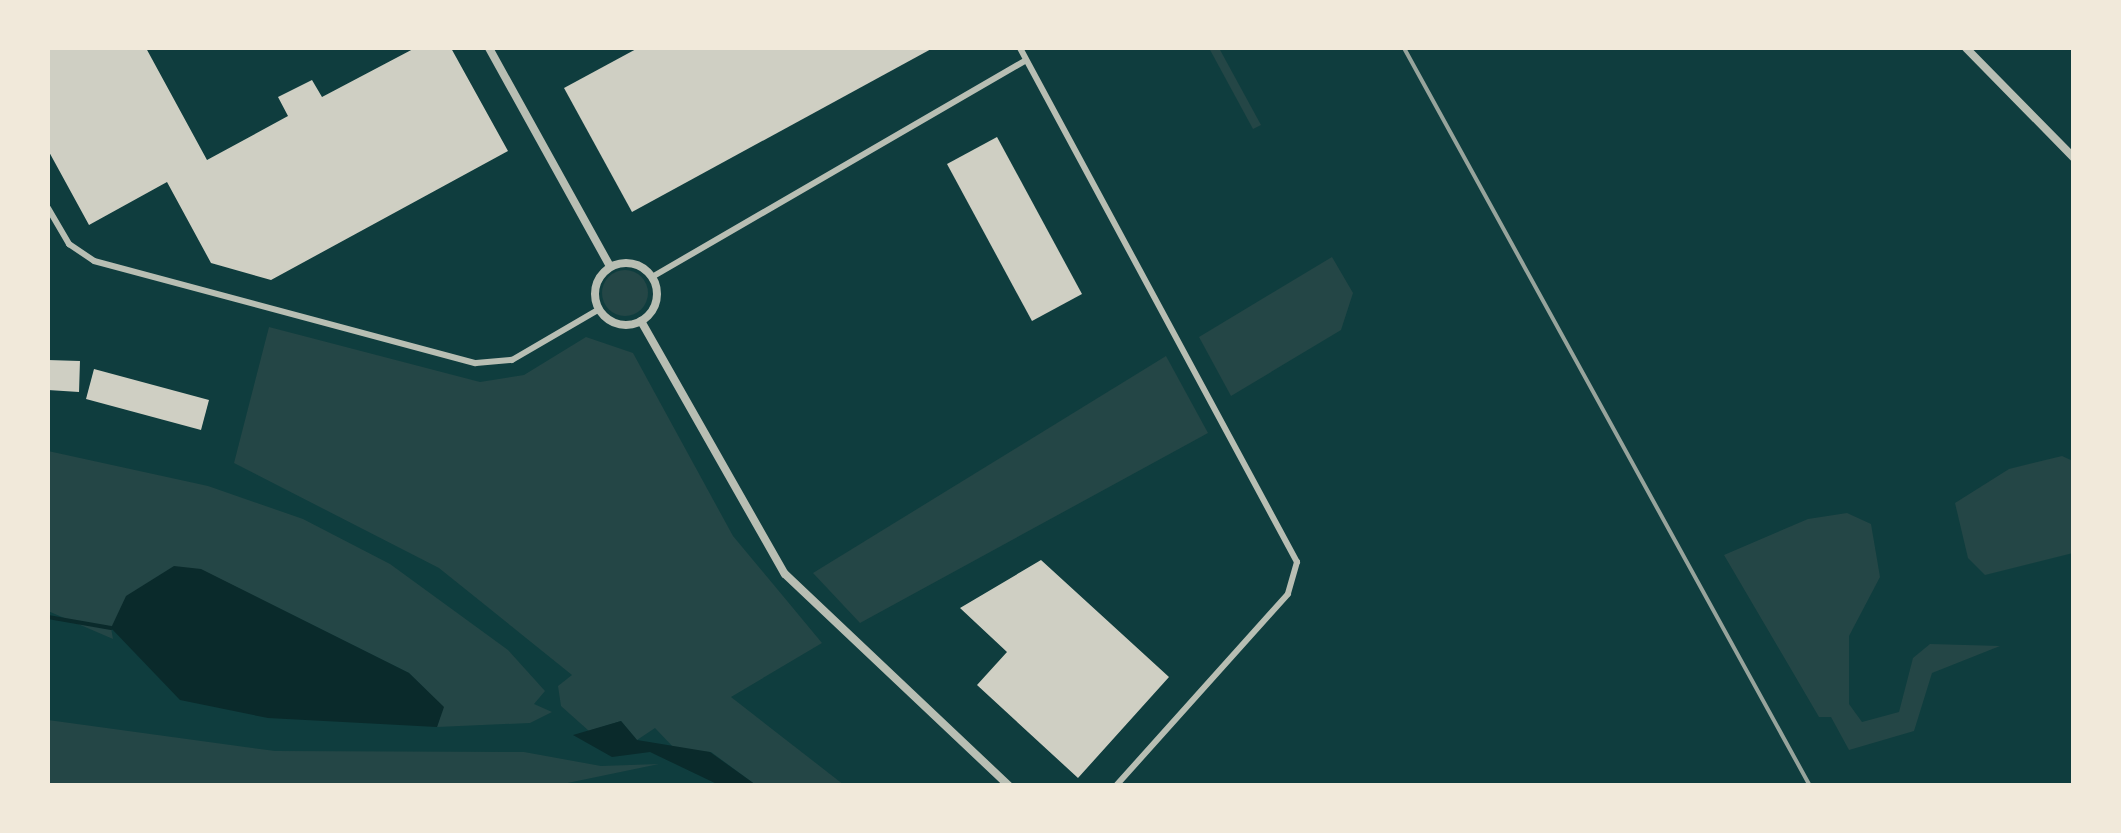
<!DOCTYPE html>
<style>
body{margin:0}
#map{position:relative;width:2121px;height:833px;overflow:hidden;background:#0f3d3e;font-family:"Roboto Condensed",sans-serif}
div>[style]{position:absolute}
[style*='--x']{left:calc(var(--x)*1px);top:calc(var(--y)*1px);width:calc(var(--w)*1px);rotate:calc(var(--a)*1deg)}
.green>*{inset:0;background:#244646}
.round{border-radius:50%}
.water>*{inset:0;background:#0a2a2b}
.stream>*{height:4px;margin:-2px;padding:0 2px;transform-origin:2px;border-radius:2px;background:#0a2a2b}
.building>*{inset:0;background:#cfcfc3}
.minor>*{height:6px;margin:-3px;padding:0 3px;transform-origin:3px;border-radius:3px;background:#b8beb3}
.tertiary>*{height:8px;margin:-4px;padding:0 4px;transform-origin:4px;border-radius:4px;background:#b8beb3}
.tertiary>.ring{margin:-4px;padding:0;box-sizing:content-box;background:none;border:8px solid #b8beb3;border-radius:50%}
.rail>*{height:4px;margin:-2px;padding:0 2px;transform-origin:2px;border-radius:2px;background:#97a49c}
span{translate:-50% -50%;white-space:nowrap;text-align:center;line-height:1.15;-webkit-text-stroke:8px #f1e9da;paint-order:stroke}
.frame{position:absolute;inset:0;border:50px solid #f1e9da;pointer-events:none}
</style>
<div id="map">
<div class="green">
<div style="clip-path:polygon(1209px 48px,1219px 48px,1261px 125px,1253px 129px)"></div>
<div style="clip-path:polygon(1332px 257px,1353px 293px,1341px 330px,1231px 396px,1199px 337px)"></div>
<div class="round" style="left:602px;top:270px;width:46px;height:46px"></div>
<div style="clip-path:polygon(269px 327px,480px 382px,524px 375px,586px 337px,633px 353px,733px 536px,822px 643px,731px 697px,844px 785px,756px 785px,711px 752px,676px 750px,655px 728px,637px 740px,621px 721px,589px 731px,561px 706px,558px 686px,572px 675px,439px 568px,234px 463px)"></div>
<div style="clip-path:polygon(1166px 356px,1208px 433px,860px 623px,813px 573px)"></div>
<div style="clip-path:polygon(48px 451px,208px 486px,303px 519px,390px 564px,508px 650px,545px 691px,534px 704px,552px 712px,530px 723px,437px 727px,443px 707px,409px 673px,200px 569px,111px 628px,113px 639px,48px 611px)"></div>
<div style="clip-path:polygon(2062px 456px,2073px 461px,2073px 553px,1985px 575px,1968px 558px,1955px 503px,2009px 469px)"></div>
<div style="clip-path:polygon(1847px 513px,1871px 524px,1880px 577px,1849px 636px,1849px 704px,1862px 722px,1899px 712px,1913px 658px,1930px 644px,2000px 646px,1932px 673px,1914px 731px,1849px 750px,1831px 717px,1819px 717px,1724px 555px,1808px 519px)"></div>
<div style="clip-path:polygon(48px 720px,275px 751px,524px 752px,601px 766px,659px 764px,553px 786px,48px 785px)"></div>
</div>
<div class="water">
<div style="clip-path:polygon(174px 566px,201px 569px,409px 673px,444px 707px,437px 727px,268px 718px,180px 700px,111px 628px,126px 596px)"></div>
<div style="clip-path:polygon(621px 721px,637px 740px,710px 752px,756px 785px,719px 785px,650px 752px,612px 757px,573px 735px)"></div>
</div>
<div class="stream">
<div style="--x:48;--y:617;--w:64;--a:9.9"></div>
</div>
<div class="building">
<div style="clip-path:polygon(48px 48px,146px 48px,207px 160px,288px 116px,278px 97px,312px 80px,322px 97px,415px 48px,451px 48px,508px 151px,271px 280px,211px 263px,167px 182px,89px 225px,48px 150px)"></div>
<div style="clip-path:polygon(638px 48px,933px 48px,632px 212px,564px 88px)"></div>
<div style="clip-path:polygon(997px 137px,1082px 294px,1032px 321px,947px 164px)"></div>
<div style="clip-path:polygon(48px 360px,80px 361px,79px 392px,48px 390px)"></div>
<div style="clip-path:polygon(94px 369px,209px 400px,201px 430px,86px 399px)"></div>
<div style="clip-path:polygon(1041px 560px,1169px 677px,1078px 778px,977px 685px,1007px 652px,960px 608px)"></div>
</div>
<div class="minor">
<div style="--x:1020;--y:48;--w:584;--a:61.68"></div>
<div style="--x:1297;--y:562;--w:33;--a:106"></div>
<div style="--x:1288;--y:594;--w:258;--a:131.9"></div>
<div style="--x:48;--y:208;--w:42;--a:59.7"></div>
<div style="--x:69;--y:244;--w:30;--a:34"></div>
<div style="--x:94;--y:261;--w:395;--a:15"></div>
<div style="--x:476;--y:363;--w:36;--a:-5"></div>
<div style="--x:512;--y:360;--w:99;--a:-30.2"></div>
<div style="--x:652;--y:277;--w:432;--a:-30.1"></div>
</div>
<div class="tertiary">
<div style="--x:489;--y:48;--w:249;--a:61"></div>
<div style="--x:1966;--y:48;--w:154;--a:45.5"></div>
<div class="ring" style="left:595px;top:263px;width:54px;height:54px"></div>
<div style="--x:641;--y:321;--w:291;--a:60.4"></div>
<div style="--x:785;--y:574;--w:308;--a:43.4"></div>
</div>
<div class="rail">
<div style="--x:1404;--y:48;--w:842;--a:61.18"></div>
</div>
<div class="frame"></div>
</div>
